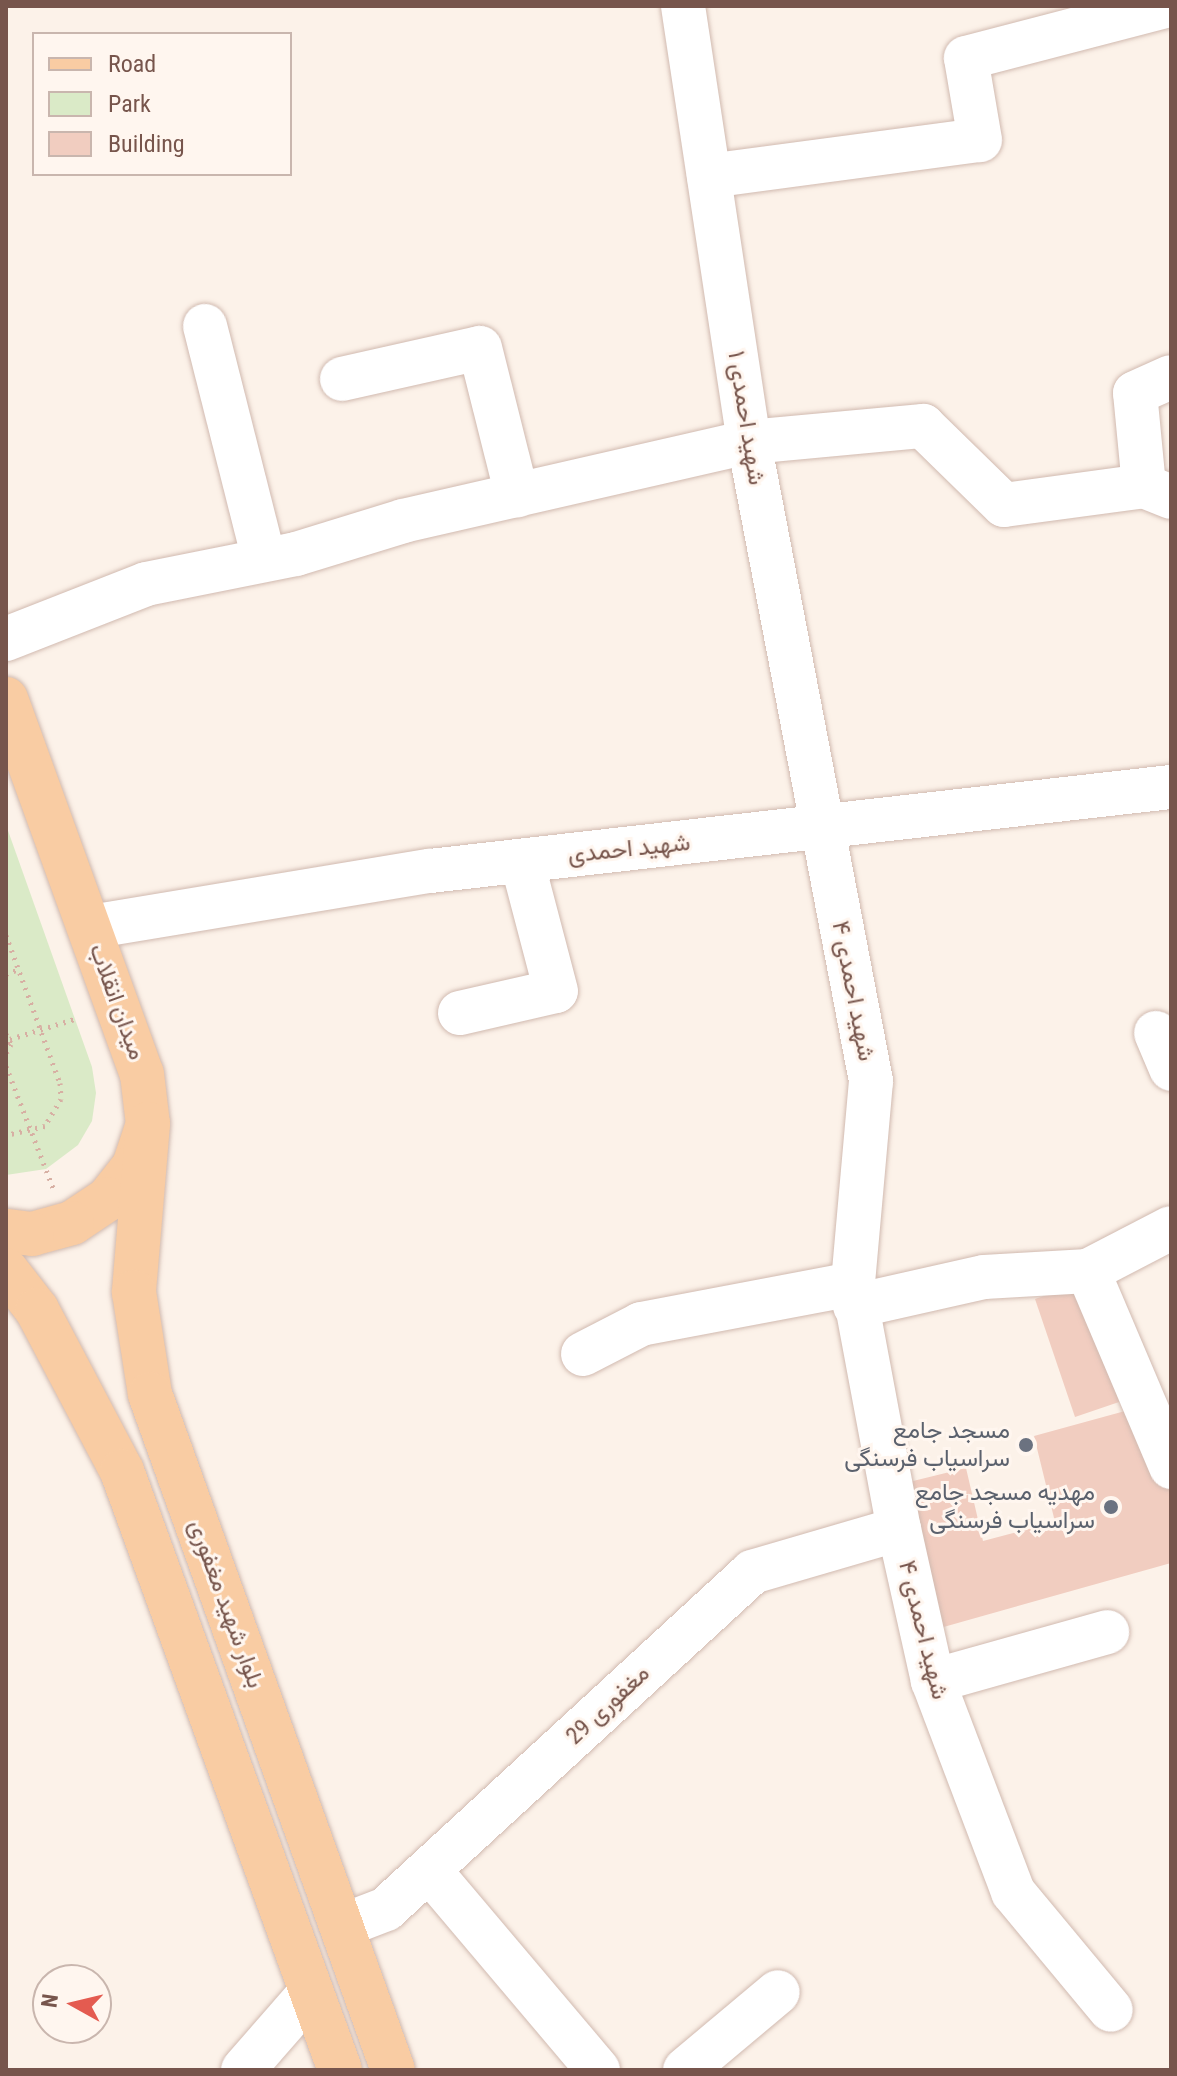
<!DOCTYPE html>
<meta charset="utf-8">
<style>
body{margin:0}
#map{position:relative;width:1177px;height:2076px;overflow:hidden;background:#fcf2e9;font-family:"Roboto Condensed",Vazirmatn,sans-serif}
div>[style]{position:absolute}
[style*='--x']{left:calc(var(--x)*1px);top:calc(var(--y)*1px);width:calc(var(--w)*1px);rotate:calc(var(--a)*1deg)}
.green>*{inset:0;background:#daeac7}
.building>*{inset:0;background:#f1cdc0}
.path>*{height:5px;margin-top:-2.5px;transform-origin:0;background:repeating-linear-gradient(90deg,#d7afa3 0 2px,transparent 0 8px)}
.roads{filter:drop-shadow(0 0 2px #d1bab0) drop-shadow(0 0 2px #d1bab0)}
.minor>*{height:44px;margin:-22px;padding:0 22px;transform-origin:22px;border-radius:22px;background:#fff}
.major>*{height:44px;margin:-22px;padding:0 22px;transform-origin:22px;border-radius:22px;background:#f9cca3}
.dots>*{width:22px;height:22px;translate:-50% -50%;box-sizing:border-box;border:4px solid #fff6ef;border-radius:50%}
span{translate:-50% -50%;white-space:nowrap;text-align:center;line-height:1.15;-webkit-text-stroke:6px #fff6ef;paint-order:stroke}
.street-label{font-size:24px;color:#77554c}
.worship-label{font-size:24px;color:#5b616d}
.right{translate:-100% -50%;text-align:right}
.frame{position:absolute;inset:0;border:8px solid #77554c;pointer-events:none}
.legend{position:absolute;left:32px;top:32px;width:260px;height:144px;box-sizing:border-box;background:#fff6ef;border:2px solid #c9b6ae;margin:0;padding:10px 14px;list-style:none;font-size:24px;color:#77554c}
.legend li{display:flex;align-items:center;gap:16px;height:40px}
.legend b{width:40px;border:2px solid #c9b6ae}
.north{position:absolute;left:32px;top:1964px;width:80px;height:80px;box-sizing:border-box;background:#fff6ef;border:2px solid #c9b6ae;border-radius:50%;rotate:278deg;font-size:22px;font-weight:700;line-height:32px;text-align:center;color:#77554c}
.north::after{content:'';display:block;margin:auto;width:28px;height:36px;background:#e45b50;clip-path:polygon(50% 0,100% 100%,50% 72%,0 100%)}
</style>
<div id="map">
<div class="green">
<div style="clip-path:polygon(6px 825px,92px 1067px,96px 1093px,92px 1121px,78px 1145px,46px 1169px,6px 1175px)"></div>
</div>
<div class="building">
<div style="clip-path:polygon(1082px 1283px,1122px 1401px,1075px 1417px,1035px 1299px)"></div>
<div style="clip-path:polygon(1136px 1408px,1171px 1492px,1171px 1563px,940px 1628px,909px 1482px,966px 1468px,983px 1541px,1055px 1522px,1034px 1436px)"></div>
</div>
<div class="path">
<div style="--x:6;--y:935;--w:158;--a:70"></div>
<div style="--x:60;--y:1083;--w:16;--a:86"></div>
<div style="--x:61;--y:1099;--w:31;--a:121"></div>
<div style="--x:45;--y:1126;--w:40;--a:167"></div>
<div style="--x:6;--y:974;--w:14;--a:-21"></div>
<div style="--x:6;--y:1034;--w:11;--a:63"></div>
<div style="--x:11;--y:1044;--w:11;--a:117"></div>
<div style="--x:10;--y:1039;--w:71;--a:-17.2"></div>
<div style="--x:6;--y:1066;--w:131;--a:68.9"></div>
</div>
<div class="roads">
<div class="minor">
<div style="--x:683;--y:6;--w:441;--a:81.4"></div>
<div style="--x:749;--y:442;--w:651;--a:79.19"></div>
<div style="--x:871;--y:1081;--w:204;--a:95.1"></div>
<div style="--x:853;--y:1284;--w:249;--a:79.4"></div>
<div style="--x:899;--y:1529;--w:156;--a:77.4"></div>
<div style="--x:933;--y:1681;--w:226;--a:69.2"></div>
<div style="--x:1013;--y:1892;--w:153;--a:50.3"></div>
<div style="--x:709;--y:176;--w:273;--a:-7.6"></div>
<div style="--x:980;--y:140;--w:83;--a:-99.7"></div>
<div style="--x:966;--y:58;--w:207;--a:-14.6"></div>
<div style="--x:205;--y:326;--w:240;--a:75.8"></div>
<div style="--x:342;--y:379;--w:141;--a:-12.7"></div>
<div style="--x:480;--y:348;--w:152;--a:75.9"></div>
<div style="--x:1144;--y:486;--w:93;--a:-95.5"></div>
<div style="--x:1135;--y:393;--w:39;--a:-24"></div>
<div style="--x:6;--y:639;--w:150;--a:-21.4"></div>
<div style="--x:146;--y:584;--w:153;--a:-11.3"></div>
<div style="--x:296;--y:554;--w:112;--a:-17.1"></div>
<div style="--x:403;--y:521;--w:355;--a:-12.9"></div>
<div style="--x:749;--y:442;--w:175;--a:-5.3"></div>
<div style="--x:923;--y:426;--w:113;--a:44.3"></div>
<div style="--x:1004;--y:505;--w:141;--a:-7.7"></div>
<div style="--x:1144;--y:486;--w:29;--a:22"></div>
<div style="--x:90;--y:927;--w:345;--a:-9.4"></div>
<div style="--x:430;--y:871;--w:746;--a:-6.47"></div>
<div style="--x:460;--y:1013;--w:98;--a:-12.9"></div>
<div style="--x:556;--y:991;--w:134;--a:-104.7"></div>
<div style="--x:1156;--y:1033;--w:39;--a:67"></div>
<div style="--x:1088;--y:1271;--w:213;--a:67"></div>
<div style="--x:855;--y:1306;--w:132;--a:-12.7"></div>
<div style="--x:984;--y:1277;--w:104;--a:-3.3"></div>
<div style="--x:1088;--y:1271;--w:93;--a:-27.4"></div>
<div style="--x:583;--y:1354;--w:65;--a:-27.3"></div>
<div style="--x:641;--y:1324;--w:216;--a:-10.7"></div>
<div style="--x:933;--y:1681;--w:181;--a:-15.7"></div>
<div style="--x:429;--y:1870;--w:262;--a:49.8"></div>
<div style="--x:342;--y:1926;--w:47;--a:-21.1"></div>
<div style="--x:386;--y:1909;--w:498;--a:-42.6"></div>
<div style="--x:752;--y:1572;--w:153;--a:-16.3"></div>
<div style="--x:243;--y:2070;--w:103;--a:-48.9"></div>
<div style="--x:685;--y:2070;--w:121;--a:-40"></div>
</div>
<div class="major">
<div style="--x:6;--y:699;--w:399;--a:70.1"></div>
<div style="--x:142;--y:1074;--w:50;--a:83.2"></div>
<div style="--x:148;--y:1124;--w:44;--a:108.4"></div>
<div style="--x:134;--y:1166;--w:42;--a:128.2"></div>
<div style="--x:108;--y:1199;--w:43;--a:146.3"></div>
<div style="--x:72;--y:1223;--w:41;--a:164.6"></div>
<div style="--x:32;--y:1234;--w:26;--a:-173"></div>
<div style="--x:148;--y:1124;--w:169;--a:94.8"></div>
<div style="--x:134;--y:1292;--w:103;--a:81.1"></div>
<div style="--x:150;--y:1394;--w:718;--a:70.23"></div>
<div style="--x:6;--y:1270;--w:51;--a:52.2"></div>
<div style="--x:37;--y:1310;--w:182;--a:62.2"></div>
<div style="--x:122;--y:1471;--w:637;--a:70"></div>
</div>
</div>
<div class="dots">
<div style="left:1026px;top:1445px;background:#6b7280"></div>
<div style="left:1111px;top:1507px;background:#6b7280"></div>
</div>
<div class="street-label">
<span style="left:746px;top:418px;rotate:81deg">شهید احمدی ۱</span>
<span style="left:629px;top:849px;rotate:-6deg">شهید احمدی</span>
<span style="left:853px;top:991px;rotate:79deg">شهید احمدی ۴</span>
<span style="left:117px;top:1002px;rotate:70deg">میدان انقلاب</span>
<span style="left:226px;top:1604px;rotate:70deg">بلوار شهید مغفوری</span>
<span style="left:923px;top:1630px;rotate:76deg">شهید احمدی ۴</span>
<span style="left:608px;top:1705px;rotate:-43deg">مغفوری 29</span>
</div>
<div class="worship-label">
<span class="right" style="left:1010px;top:1445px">مسجد جامع<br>سراسیاب فرسنگی</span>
<span class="right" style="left:1095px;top:1507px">مهدیه مسجد جامع<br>سراسیاب فرسنگی</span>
</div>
<div class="frame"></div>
<ul class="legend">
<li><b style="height:10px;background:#f9cca3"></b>Road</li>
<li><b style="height:22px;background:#daeac7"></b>Park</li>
<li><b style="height:22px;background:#f1cdc0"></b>Building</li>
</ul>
<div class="north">N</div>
</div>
